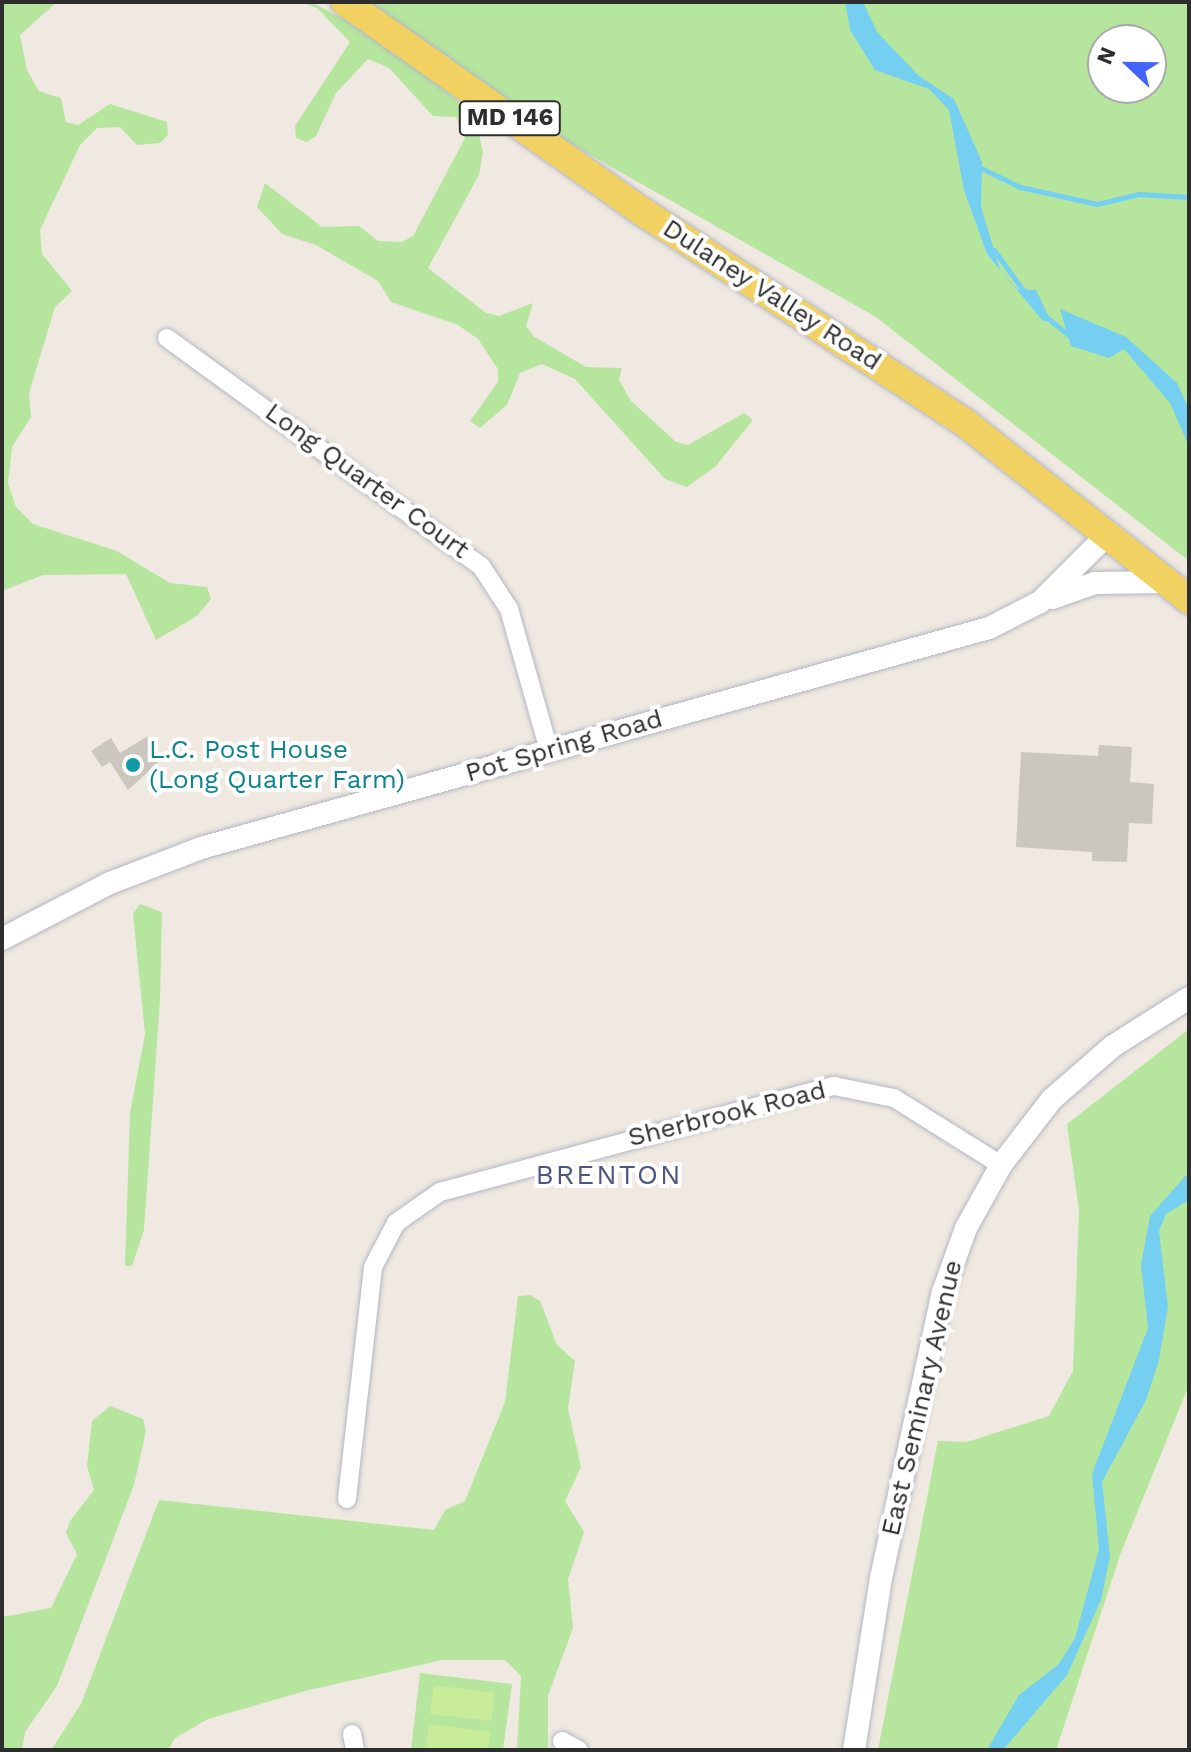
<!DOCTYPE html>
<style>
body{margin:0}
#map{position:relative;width:1191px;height:1752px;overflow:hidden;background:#efe9e1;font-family:"Work Sans",sans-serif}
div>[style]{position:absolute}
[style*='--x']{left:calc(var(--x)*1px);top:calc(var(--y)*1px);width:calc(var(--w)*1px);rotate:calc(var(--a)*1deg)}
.green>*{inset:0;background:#b6e59e}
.pitch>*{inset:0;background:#c9ec9a}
.water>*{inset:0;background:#75cff0}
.stream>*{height:5px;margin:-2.5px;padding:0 2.5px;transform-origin:2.5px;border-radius:2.5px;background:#75cff0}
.building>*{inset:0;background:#cbc7bf}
.roads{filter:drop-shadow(0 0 2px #b4b7c1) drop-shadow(0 0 2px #b4b7c1)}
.minor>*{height:18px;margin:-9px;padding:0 9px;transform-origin:9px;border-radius:9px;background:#fff}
.tertiary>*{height:22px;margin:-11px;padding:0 11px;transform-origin:11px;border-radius:11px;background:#fff}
.primary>*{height:28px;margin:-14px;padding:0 14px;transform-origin:14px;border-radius:14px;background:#f2d163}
.dots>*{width:22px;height:22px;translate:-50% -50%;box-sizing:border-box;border:4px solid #fff;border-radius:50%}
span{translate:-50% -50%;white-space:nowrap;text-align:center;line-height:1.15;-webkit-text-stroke:8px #fff;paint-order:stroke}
.shield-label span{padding:2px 6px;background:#fff;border:2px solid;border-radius:6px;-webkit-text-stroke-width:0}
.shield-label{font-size:24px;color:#2e2e2e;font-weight:700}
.street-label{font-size:26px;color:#2e2e2e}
.culture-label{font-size:26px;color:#0d838f}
.left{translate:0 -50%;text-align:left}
.neighbourhood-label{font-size:28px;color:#4d5680;letter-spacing:2px}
.frame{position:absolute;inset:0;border:4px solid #2e2e2e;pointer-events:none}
.north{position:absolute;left:1087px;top:24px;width:80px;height:80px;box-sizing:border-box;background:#fff;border:2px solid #ababab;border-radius:50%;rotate:292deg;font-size:22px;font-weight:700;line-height:32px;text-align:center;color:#2e2e2e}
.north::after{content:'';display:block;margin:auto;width:28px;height:36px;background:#4264fb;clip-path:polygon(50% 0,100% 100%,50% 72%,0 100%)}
</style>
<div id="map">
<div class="green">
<div style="clip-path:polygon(2px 2px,57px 2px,20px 35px,27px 70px,39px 91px,61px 98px,66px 122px,78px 125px,110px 104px,167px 122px,168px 135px,160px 143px,137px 145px,120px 127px,97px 128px,80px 145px,40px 230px,42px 254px,72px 291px,55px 307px,29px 393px,31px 417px,12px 447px,8px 483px,16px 507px,33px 524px,117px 551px,170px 583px,207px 587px,211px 599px,197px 616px,156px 640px,126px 574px,43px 575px,2px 591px)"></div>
<div style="clip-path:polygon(301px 2px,311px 2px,347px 21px,439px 84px,475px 118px,483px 152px,479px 175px,428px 268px,486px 313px,499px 316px,533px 303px,526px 326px,533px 336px,586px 367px,622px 368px,619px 380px,631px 401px,676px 442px,688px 445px,744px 413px,753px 420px,715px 467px,687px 487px,665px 479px,575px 379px,542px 364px,520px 373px,507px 405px,480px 428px,470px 421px,498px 382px,498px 369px,478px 339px,458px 325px,391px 302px,378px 281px,316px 245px,282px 234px,257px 207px,265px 183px,322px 227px,359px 226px,378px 241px,402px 242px,413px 236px,465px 138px,456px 117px,433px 116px,389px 68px,368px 59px,336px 93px,316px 136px,307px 142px,296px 138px,295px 126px,350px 42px,317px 8px)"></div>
<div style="clip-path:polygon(evenodd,364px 2px,1189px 2px,1189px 419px,1182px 421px,1188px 444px,1189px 561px,876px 317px,527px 119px,364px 2px,1103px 40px,1151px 40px,1151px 88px,1103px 88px,1103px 40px)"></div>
<div style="clip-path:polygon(140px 904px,162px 912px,160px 1000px,144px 1230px,132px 1266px,125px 1266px,130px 1113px,145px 1034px,133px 914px)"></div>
<div style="clip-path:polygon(1189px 1029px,1189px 1385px,1120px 1555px,1056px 1750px,878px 1750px,938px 1441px,967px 1442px,1049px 1416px,1073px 1371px,1079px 1211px,1067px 1124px)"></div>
<div style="clip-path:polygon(530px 1295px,540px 1301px,557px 1345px,575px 1361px,568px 1408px,581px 1467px,565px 1501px,584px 1532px,568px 1579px,573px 1628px,548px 1696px,548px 1750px,517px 1750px,521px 1676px,505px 1660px,442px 1660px,305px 1691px,208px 1719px,175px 1738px,168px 1750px,51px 1750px,81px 1704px,159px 1500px,434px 1530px,445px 1510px,465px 1501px,505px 1402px,518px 1296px)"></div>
<div style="clip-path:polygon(110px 1406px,143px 1419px,146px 1431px,134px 1485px,57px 1686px,25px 1732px,22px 1750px,2px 1750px,2px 1617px,51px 1608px,77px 1554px,66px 1533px,70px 1521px,94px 1490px,87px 1466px,92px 1421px)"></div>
<div style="clip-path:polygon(420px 1673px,512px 1684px,503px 1750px,411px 1750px)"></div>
</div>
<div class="pitch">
<div style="clip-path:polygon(434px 1685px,495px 1693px,491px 1721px,430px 1714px)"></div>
<div style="clip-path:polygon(429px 1724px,490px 1732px,488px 1750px,426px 1750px)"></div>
</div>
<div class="water">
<div style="clip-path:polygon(845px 2px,863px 2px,877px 32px,919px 76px,954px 99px,982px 162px,981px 207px,1000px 269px,1017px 289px,1036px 290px,1051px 321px,1043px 321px,987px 254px,964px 190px,949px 110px,929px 89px,875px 70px,850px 30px)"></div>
<div style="clip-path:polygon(1060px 309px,1126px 337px,1177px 383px,1189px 409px,1189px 479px,1188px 444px,1170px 403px,1124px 349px,1109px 358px,1071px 346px)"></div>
<div style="clip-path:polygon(1189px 1172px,1189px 1200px,1166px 1214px,1159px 1231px,1168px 1307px,1159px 1360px,1146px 1400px,1102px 1482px,1110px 1556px,1101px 1600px,1067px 1675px,1003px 1750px,987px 1750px,1019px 1695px,1059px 1664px,1075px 1638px,1099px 1549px,1092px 1474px,1148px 1328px,1141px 1265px,1150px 1216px)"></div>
</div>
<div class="stream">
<div style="--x:979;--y:167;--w:46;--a:26"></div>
<div style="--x:1020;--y:187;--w:79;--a:12.4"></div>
<div style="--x:1097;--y:204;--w:43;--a:-13.4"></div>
<div style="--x:1139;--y:194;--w:50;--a:3.4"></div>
<div style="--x:994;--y:250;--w:53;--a:54.2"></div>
<div style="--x:1045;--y:316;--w:33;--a:39"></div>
</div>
<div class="building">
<div style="clip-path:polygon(148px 736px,162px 759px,128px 790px,110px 762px,102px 767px,91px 751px,111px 738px,120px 753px)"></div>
<div style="clip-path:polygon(1099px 745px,1132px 747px,1130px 782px,1154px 784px,1152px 824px,1129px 823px,1127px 862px,1092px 861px,1092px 852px,1016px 847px,1021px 752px,1098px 756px)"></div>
</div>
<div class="roads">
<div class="minor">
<div style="--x:167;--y:338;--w:388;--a:36"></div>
<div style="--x:481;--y:566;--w:51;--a:56.9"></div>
<div style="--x:509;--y:609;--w:147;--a:74.2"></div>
<div style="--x:347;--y:1499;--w:233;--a:-83.6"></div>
<div style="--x:373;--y:1267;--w:50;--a:-62.4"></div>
<div style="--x:396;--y:1223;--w:54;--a:-35.2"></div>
<div style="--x:440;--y:1192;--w:408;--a:-15.1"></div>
<div style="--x:834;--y:1086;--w:61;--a:11.3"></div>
<div style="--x:894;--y:1098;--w:126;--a:32.1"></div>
<div style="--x:352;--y:1734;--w:16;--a:79"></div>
<div style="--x:562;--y:1741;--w:19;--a:28"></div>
</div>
<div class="tertiary">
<div style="--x:1052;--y:598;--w:46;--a:-19.2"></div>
<div style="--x:1095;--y:583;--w:72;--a:-0.8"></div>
<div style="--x:2;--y:939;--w:122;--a:-27.4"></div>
<div style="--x:110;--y:883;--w:97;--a:-21"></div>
<div style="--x:201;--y:848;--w:818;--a:-15.6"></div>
<div style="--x:989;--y:628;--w:57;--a:-27"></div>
<div style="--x:1040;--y:602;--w:98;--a:-45"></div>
<div style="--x:854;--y:1750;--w:174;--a:-81.1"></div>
<div style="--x:881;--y:1578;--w:293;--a:-77.8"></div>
<div style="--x:943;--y:1292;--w:68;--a:-70.2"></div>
<div style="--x:966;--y:1228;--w:72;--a:-60.9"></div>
<div style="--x:1001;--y:1165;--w:83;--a:-52.3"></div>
<div style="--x:1052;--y:1099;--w:81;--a:-41"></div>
<div style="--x:1113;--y:1046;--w:90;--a:-32.3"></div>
</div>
<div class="primary">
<div style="--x:345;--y:2;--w:365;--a:35.2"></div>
<div style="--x:643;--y:212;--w:384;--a:33.2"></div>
<div style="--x:964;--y:422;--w:287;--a:38.3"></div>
</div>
</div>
<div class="dots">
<div style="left:133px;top:765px;background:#0f9aa8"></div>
</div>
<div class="shield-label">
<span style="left:510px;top:118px">MD 146</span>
</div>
<div class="street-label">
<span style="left:772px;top:295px;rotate:33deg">Dulaney Valley Road</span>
<span style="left:367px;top:481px;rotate:36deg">Long Quarter Court</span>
<span style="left:564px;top:746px;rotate:-16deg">Pot Spring Road</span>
<span style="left:727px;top:1114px;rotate:-14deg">Sherbrook Road</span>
<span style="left:922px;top:1398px;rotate:-77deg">East Seminary Avenue</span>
</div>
<div class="culture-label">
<span class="left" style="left:149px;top:765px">L.C. Post House<br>(Long Quarter Farm)</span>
</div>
<div class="neighbourhood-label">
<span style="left:609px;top:1175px">BRENTON</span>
</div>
<div class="frame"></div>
<div class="north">N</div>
</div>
